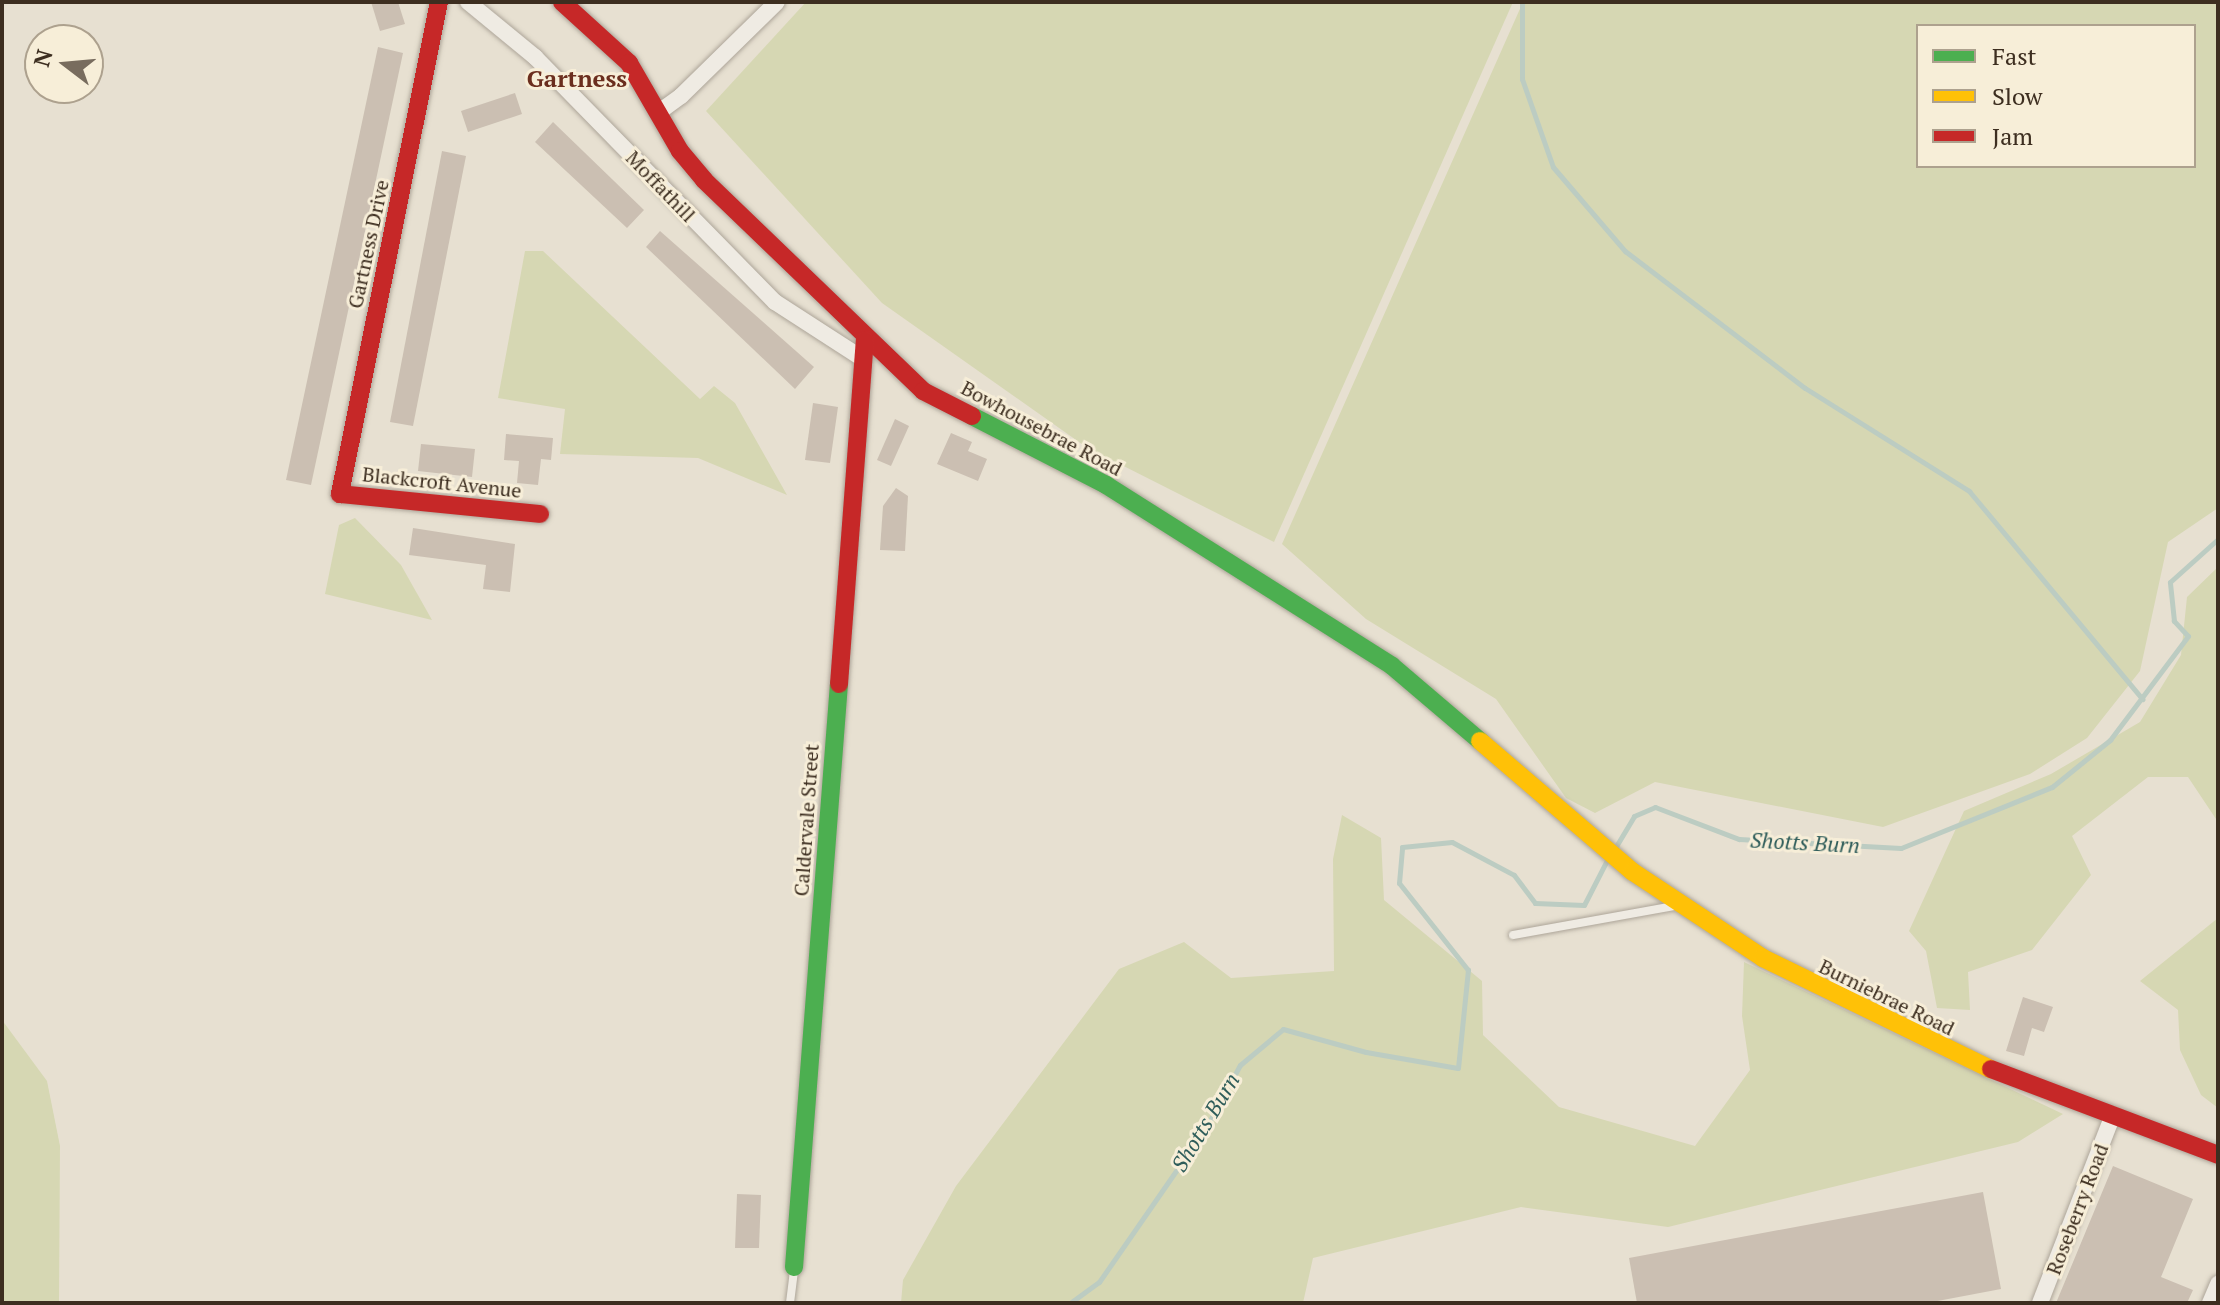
<!DOCTYPE html>
<style>
body{margin:0}
#map{position:relative;width:2220px;height:1305px;overflow:hidden;background:#e7e0d1;font-family:"PT Serif",serif}
div>[style]{position:absolute}
[style*='--x']{left:calc(var(--x)*1px);top:calc(var(--y)*1px);width:calc(var(--w)*1px);rotate:calc(var(--a)*1deg)}
.green>*{inset:0;background:#d6d7b3}
.stream>*{height:5px;margin:-2.5px;padding:0 2.5px;transform-origin:2.5px;border-radius:2.5px;background:#bcccc2}
.building>*{inset:0;background:#cbbfb2}
.roads{filter:drop-shadow(0 0 2px #ada599) drop-shadow(0 0 2px #ada599)}
.lane>*{height:8px;margin:-4px;padding:0 4px;transform-origin:4px;border-radius:4px;background:#efebe3}
.street>*{height:16px;margin:-8px;padding:0 8px;transform-origin:8px;border-radius:8px;background:#efebe3}
.fast>*{height:18px;margin:-9px;padding:0 9px;transform-origin:9px;border-radius:9px;background:#4caf50}
.slow>*{height:18px;margin:-9px;padding:0 9px;transform-origin:9px;border-radius:9px;background:#ffc107}
.jam>*{height:18px;margin:-9px;padding:0 9px;transform-origin:9px;border-radius:9px;background:#c62828}
span{translate:-50% -50%;white-space:nowrap;text-align:center;line-height:1.15;-webkit-text-stroke:6px #f7eed8;paint-order:stroke}
.street-label{font-size:20px;color:#3d2e20}
.water-label{font-size:22px;color:#2f5d5a;font-style:italic}
.quarter-label{font-size:24px;color:#6b2e1e;font-weight:700}
.frame{position:absolute;inset:0;border:4px solid #3d2e20;pointer-events:none}
.legend{position:absolute;left:1916px;top:24px;width:280px;height:144px;box-sizing:border-box;background:#f7eed8;border:2px solid #ada18e;margin:0;padding:10px 14px;list-style:none;font-size:24px;color:#3d2e20}
.legend li{display:flex;align-items:center;gap:16px;height:40px}
.legend b{width:40px;border:2px solid #ada18e}
.north{position:absolute;left:24px;top:24px;width:80px;height:80px;box-sizing:border-box;background:#f7eed8;border:2px solid #ada18e;border-radius:50%;rotate:286deg;font-size:22px;font-weight:700;line-height:32px;text-align:center;color:#3d2e20}
.north::after{content:'';display:block;margin:auto;width:28px;height:36px;background:#786c5e;clip-path:polygon(50% 0,100% 100%,50% 72%,0 100%)}
</style>
<div id="map">
<div class="green">
<div style="clip-path:polygon(806px 2px,1513px 2px,1274px 542px,1086px 447px,882px 303px,706px 111px)"></div>
<div style="clip-path:polygon(evenodd,1523px 2px,2218px 2px,2218px 508px,2168px 542px,2140px 671px,2087px 738px,2030px 774px,1883px 827px,1655px 782px,1595px 813px,1566px 798px,1496px 699px,1366px 619px,1282px 544px,1523px 2px,2194px 26px,2194px 166px,1918px 166px,1918px 26px,2194px 26px)"></div>
<div style="clip-path:polygon(525px 251px,543px 251px,700px 399px,714px 386px,735px 403px,787px 495px,698px 458px,560px 454px,565px 409px,498px 398px)"></div>
<div style="clip-path:polygon(355px 518px,401px 565px,432px 620px,325px 594px,339px 525px)"></div>
<div style="clip-path:polygon(2218px 567px,2218px 822px,2188px 777px,2148px 777px,2072px 836px,2091px 875px,2032px 950px,1968px 972px,1970px 1010px,1937px 1008px,1926px 951px,1909px 931px,1964px 811px,2051px 774px,2140px 722px,2181px 655px,2187px 597px)"></div>
<div style="clip-path:polygon(1342px 815px,1381px 838px,1384px 900px,1482px 981px,1483px 1035px,1559px 1107px,1695px 1146px,1750px 1070px,1742px 1016px,1744px 962px,2063px 1114px,2018px 1142px,1668px 1227px,1521px 1207px,1313px 1258px,1303px 1303px,901px 1303px,903px 1280px,956px 1186px,1119px 969px,1184px 942px,1231px 978px,1334px 971px,1333px 859px)"></div>
<div style="clip-path:polygon(2218px 918px,2218px 1108px,2201px 1095px,2180px 1050px,2178px 1010px,2140px 981px)"></div>
<div style="clip-path:polygon(2px 1020px,47px 1081px,60px 1146px,59px 1303px,2px 1303px)"></div>
</div>
<div class="stream">
<div style="--x:1522;--y:2;--w:77;--a:90"></div>
<div style="--x:1522;--y:79;--w:93;--a:70.6"></div>
<div style="--x:1553;--y:167;--w:111;--a:49.4"></div>
<div style="--x:1625;--y:251;--w:226;--a:37.3"></div>
<div style="--x:1805;--y:388;--w:194;--a:32.1"></div>
<div style="--x:1969;--y:491;--w:271;--a:50.2"></div>
<div style="--x:1615;--y:848;--w:37;--a:-59"></div>
<div style="--x:1634;--y:816;--w:23;--a:-23"></div>
<div style="--x:1655;--y:807;--w:90;--a:20.9"></div>
<div style="--x:1739;--y:839;--w:162;--a:3.2"></div>
<div style="--x:1901;--y:848;--w:163;--a:-22"></div>
<div style="--x:2052;--y:787;--w:75;--a:-39"></div>
<div style="--x:2110;--y:740;--w:130;--a:-53.1"></div>
<div style="--x:2188;--y:636;--w:21;--a:-133"></div>
<div style="--x:2174;--y:621;--w:39;--a:-96"></div>
<div style="--x:2170;--y:582;--w:64;--a:-41.9"></div>
<div style="--x:1070;--y:1303;--w:36;--a:-36"></div>
<div style="--x:1099;--y:1282;--w:190;--a:-55.3"></div>
<div style="--x:1207;--y:1126;--w:69;--a:-61.6"></div>
<div style="--x:1240;--y:1065;--w:56;--a:-39.9"></div>
<div style="--x:1283;--y:1029;--w:86;--a:15.5"></div>
<div style="--x:1366;--y:1052;--w:93;--a:9.9"></div>
<div style="--x:1458;--y:1068;--w:99;--a:-84.2"></div>
<div style="--x:1468;--y:970;--w:111;--a:-128.4"></div>
<div style="--x:1399;--y:883;--w:36;--a:-85"></div>
<div style="--x:1402;--y:847;--w:50;--a:-5.7"></div>
<div style="--x:1452;--y:842;--w:70;--a:28"></div>
<div style="--x:1514;--y:875;--w:35;--a:53"></div>
<div style="--x:1535;--y:903;--w:49;--a:2.3"></div>
<div style="--x:1584;--y:905;--w:51;--a:-62.9"></div>
</div>
<div class="building">
<div style="clip-path:polygon(371px 2px,398px 2px,405px 24px,380px 31px)"></div>
<div style="clip-path:polygon(378px 47px,403px 53px,311px 485px,286px 480px)"></div>
<div style="clip-path:polygon(515px 93px,522px 114px,468px 132px,461px 111px)"></div>
<div style="clip-path:polygon(553px 122px,644px 210px,627px 228px,535px 142px)"></div>
<div style="clip-path:polygon(442px 151px,466px 156px,413px 426px,390px 422px)"></div>
<div style="clip-path:polygon(660px 231px,814px 367px,795px 389px,646px 247px)"></div>
<div style="clip-path:polygon(813px 403px,838px 407px,830px 463px,805px 460px)"></div>
<div style="clip-path:polygon(895px 419px,909px 426px,891px 466px,877px 460px)"></div>
<div style="clip-path:polygon(951px 433px,972px 442px,968px 451px,987px 459px,978px 481px,937px 464px)"></div>
<div style="clip-path:polygon(506px 434px,553px 438px,551px 460px,541px 459px,538px 485px,517px 483px,519px 461px,504px 460px)"></div>
<div style="clip-path:polygon(421px 444px,475px 449px,472px 477px,418px 471px)"></div>
<div style="clip-path:polygon(896px 488px,908px 496px,905px 551px,880px 550px,883px 506px)"></div>
<div style="clip-path:polygon(413px 528px,515px 544px,510px 592px,483px 589px,486px 565px,409px 555px)"></div>
<div style="clip-path:polygon(2023px 997px,2053px 1007px,2044px 1032px,2032px 1028px,2024px 1056px,2006px 1051px)"></div>
<div style="clip-path:polygon(2113px 1166px,2193px 1199px,2161px 1277px,2193px 1290px,2187px 1303px,2056px 1303px)"></div>
<div style="clip-path:polygon(1983px 1192px,2001px 1289px,1927px 1303px,1637px 1303px,1629px 1258px)"></div>
<div style="clip-path:polygon(737px 1194px,761px 1195px,759px 1248px,735px 1248px)"></div>
</div>
<div class="roads">
<div class="lane">
<div style="--x:1513;--y:935;--w:164;--a:-10.2"></div>
<div style="--x:790;--y:1303;--w:35;--a:-83"></div>
</div>
<div class="street">
<div style="--x:468;--y:2;--w:87;--a:39.4"></div>
<div style="--x:535;--y:57;--w:343;--a:45.6"></div>
<div style="--x:775;--y:302;--w:105;--a:32.9"></div>
<div style="--x:659;--y:112;--w:27;--a:-36"></div>
<div style="--x:681;--y:96;--w:134;--a:-44.4"></div>
<div style="--x:2040;--y:1303;--w:202;--a:-68.8"></div>
<div style="--x:2210;--y:1303;--w:21;--a:-67"></div>
</div>
<div class="fast">
<div style="--x:972;--y:416;--w:151;--a:27.2"></div>
<div style="--x:1106;--y:485;--w:338;--a:32.3"></div>
<div style="--x:1392;--y:666;--w:116;--a:40.4"></div>
<div style="--x:794;--y:1267;--w:585;--a:-85.59"></div>
</div>
<div class="slow">
<div style="--x:1480;--y:741;--w:201;--a:40.6"></div>
<div style="--x:1633;--y:872;--w:156;--a:33.5"></div>
<div style="--x:1763;--y:958;--w:254;--a:26"></div>
</div>
<div class="jam">
<div style="--x:439;--y:2;--w:502;--a:101.38"></div>
<div style="--x:340;--y:494;--w:201;--a:5.7"></div>
<div style="--x:562;--y:2;--w:91;--a:42.3"></div>
<div style="--x:629;--y:63;--w:102;--a:59.9"></div>
<div style="--x:680;--y:151;--w:38;--a:50"></div>
<div style="--x:704;--y:180;--w:304;--a:43.9"></div>
<div style="--x:923;--y:391;--w:55;--a:27"></div>
<div style="--x:839;--y:684;--w:345;--a:-85.7"></div>
<div style="--x:1991;--y:1069;--w:243;--a:20.7"></div>
</div>
</div>
<div class="street-label">
<span style="left:661px;top:186px;rotate:46deg">Moffathill</span>
<span style="left:368px;top:244px;rotate:-78deg">Gartness Drive</span>
<span style="left:1042px;top:428px;rotate:28deg">Bowhousebrae Road</span>
<span style="left:442px;top:482px;rotate:6deg">Blackcroft Avenue</span>
<span style="left:806px;top:820px;rotate:-86deg">Caldervale Street</span>
<span style="left:1887px;top:997px;rotate:26deg">Burniebrae Road</span>
<span style="left:2077px;top:1209px;rotate:-69deg">Roseberry Road</span>
</div>
<div class="water-label">
<span style="left:1805px;top:842px;rotate:3deg">Shotts Burn</span>
<span style="left:1205px;top:1122px;rotate:-59deg">Shotts Burn</span>
</div>
<div class="quarter-label">
<span style="left:577px;top:79px">Gartness</span>
</div>
<div class="frame"></div>
<ul class="legend">
<li><b style="height:10px;background:#4caf50"></b>Fast</li>
<li><b style="height:10px;background:#ffc107"></b>Slow</li>
<li><b style="height:10px;background:#c62828"></b>Jam</li>
</ul>
<div class="north">N</div>
</div>
